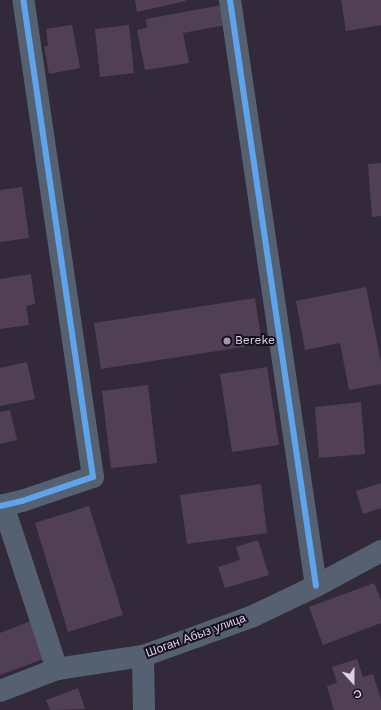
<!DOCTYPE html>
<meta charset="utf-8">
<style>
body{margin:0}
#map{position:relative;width:381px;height:710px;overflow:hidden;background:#322a3a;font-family:"Work Sans",sans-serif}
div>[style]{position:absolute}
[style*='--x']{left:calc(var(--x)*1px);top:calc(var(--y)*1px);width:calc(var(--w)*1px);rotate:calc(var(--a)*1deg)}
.building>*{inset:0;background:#514055}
.minor>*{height:22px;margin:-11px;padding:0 11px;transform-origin:11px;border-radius:11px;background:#556171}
.tertiary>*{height:22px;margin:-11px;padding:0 11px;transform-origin:11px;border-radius:11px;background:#556171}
.cycleway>*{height:6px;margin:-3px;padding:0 3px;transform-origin:3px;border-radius:3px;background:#60a3ed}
.dots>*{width:11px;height:11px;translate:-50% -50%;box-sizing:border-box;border:2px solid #17101e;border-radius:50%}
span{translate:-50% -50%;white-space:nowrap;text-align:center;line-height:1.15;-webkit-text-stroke:4px #17101e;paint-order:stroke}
.poi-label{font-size:12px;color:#dbd2e6}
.left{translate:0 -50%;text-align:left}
.street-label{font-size:12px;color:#dbd2e6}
.north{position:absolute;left:333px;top:662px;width:40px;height:40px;-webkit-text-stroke:3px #17101e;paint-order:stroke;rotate:159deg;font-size:11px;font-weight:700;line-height:16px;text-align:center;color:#dbd2e6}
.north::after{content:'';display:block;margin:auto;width:14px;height:18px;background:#dbd2e6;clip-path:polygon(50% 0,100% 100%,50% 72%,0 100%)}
</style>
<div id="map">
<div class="building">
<div style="clip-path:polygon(135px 0,185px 0,186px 1px,137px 12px)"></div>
<div style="clip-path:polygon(341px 0,381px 0,381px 25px,346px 31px)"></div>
<div style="clip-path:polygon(222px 5px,226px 25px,183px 33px,189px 63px,145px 70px,137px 30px,147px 28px,146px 19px)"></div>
<div style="clip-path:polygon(72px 25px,80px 68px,49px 74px,44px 46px,48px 46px,46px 29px)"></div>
<div style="clip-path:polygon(129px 25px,134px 73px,100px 77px,95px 29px)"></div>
<div style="clip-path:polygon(381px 163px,381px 216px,372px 217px,368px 164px)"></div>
<div style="clip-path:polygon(22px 187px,29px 238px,0 242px,0 190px)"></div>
<div style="clip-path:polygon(31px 274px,35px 304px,26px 306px,29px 325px,0 329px,0 279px)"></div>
<div style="clip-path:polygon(366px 287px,381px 362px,381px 384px,349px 390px,340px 343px,305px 350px,296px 301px)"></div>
<div style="clip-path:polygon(255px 298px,262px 344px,101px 369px,94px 323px)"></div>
<div style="clip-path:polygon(27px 362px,35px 399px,0 406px,0 368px)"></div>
<div style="clip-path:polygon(267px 367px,279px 445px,232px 452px,220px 374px)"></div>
<div style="clip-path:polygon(148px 385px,157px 463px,111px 468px,102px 391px)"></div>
<div style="clip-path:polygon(361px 402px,365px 454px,319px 458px,315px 407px)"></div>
<div style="clip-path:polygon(10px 410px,17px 440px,0 444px,0 412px)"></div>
<div style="clip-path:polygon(381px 483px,381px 508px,363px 514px,356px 491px)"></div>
<div style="clip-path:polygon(261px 484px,267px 533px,187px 544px,180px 495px)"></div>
<div style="clip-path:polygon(89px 506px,123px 615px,68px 632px,35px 523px)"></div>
<div style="clip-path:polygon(258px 540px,269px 575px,225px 588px,218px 567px,240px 560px,236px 547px)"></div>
<div style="clip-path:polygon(374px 583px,381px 600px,381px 623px,323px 645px,309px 607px)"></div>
<div style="clip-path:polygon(31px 621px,46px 658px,0 675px,0 633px)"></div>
<div style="clip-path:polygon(357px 659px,363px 677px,373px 674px,381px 700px,381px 710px,334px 710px,327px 686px,337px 683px,332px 667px)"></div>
<div style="clip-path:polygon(78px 688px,85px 709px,50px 710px,46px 700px)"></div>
</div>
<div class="minor">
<div style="--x:230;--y:0;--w:592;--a:81.65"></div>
<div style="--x:3;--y:505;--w:173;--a:71.8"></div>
<div style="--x:0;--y:506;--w:23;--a:-13"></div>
<div style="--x:22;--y:501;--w:75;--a:-18.7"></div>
<div style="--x:93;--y:477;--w:482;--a:-98.3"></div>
<div style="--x:0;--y:691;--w:61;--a:-21.1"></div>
<div style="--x:57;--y:669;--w:87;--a:-8.6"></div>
</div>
<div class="tertiary">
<div style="--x:144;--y:710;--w:54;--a:-91.1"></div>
<div style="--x:143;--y:656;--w:115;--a:-19.9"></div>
<div style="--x:251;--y:617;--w:72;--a:-25.5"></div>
<div style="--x:316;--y:586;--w:74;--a:-28.3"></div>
</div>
<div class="cycleway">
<div style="--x:230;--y:0;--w:592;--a:81.65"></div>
<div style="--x:0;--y:506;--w:23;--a:-13"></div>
<div style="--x:22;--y:501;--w:75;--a:-18.7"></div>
<div style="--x:93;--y:477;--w:482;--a:-98.3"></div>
</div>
<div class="dots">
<div style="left:227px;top:341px;background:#a097aa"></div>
</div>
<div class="poi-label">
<span class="left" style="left:235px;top:341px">Bereke</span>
</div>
<div class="street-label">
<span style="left:196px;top:636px;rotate:-20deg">Шоган Абыз улица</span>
</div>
<div class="north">С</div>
</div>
